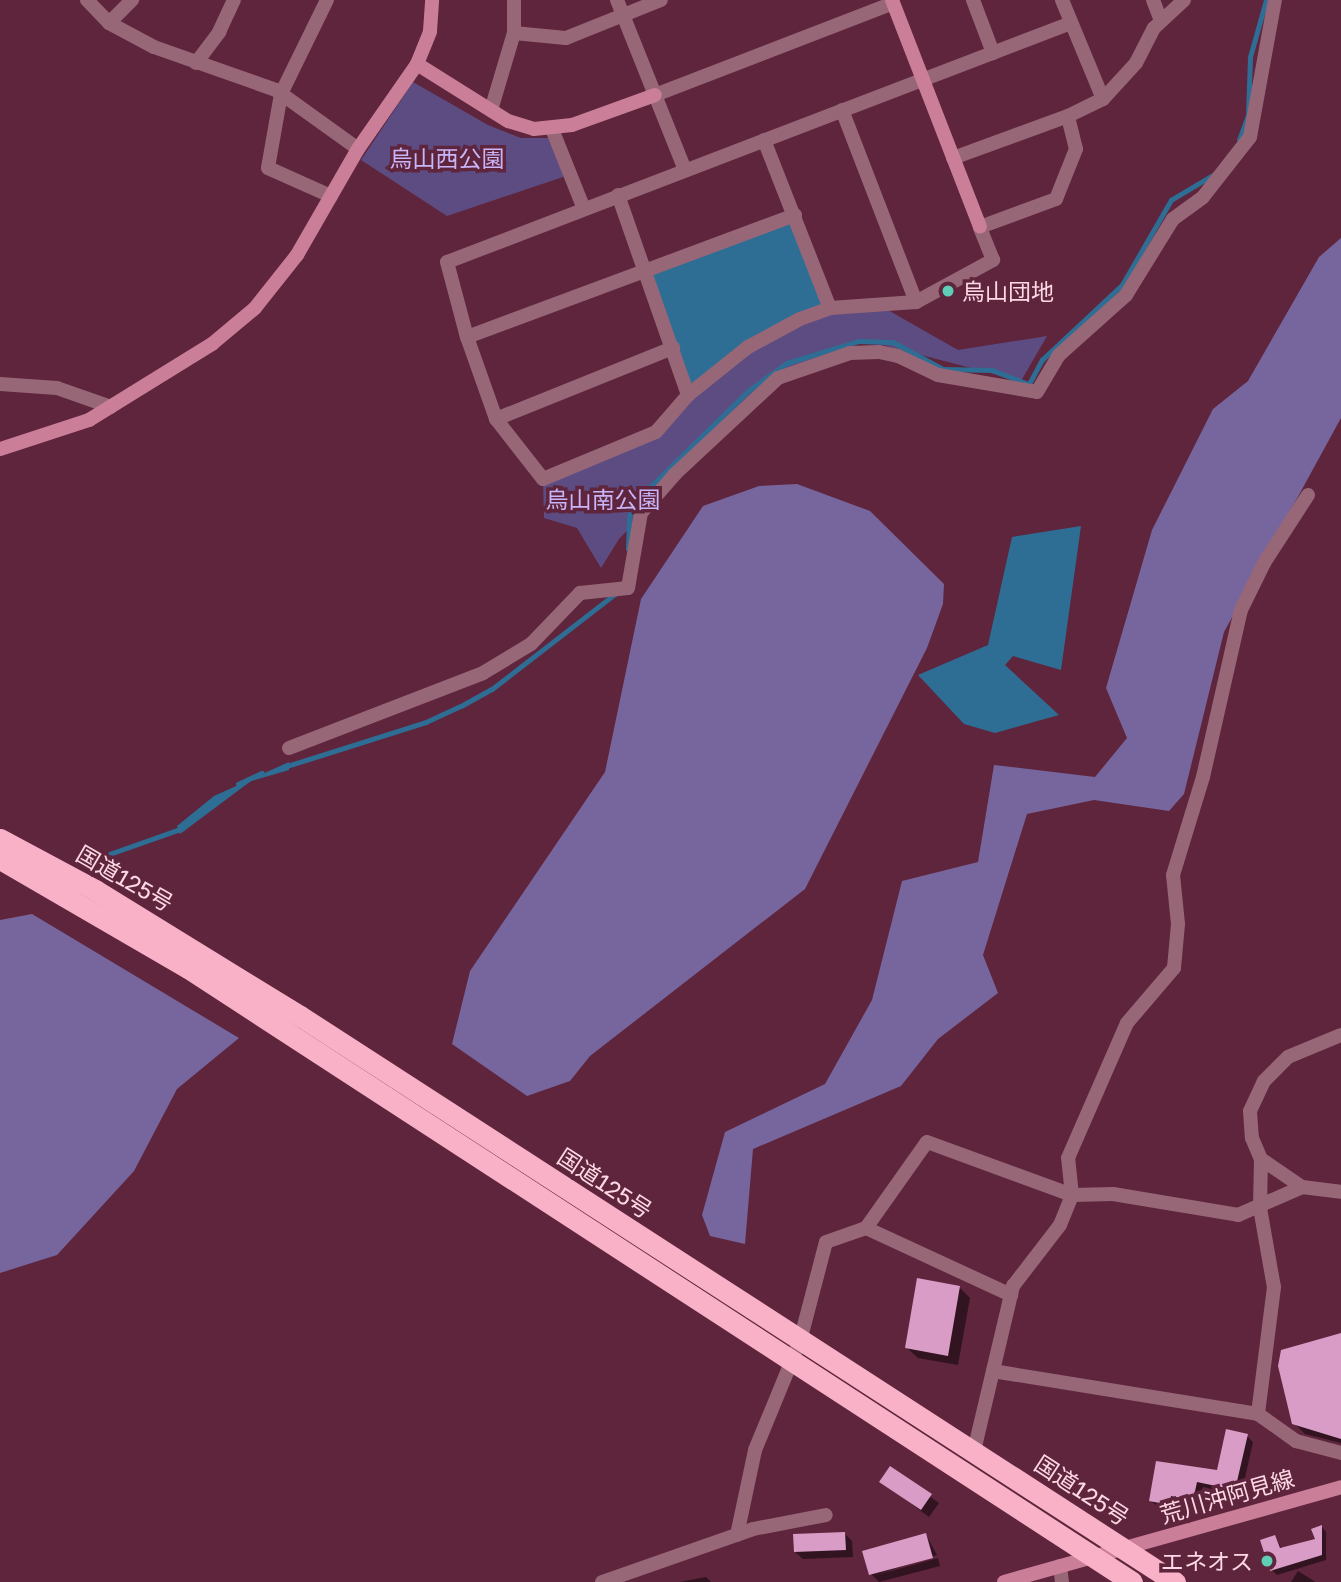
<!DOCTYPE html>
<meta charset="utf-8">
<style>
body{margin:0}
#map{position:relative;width:1341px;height:1582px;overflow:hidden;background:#5e253c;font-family:"Golos Text","Noto Sans JP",sans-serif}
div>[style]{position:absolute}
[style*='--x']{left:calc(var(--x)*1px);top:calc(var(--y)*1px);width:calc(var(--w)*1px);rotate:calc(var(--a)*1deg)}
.green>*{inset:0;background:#5d4c82}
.forest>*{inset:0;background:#77659e}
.water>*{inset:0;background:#2e6e95}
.shadow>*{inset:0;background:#0007}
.stream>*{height:4.5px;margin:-2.25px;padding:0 2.25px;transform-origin:2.25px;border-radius:2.25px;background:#2e6e95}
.building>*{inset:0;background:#d89cc6}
.street>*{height:14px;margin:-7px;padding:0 7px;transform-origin:7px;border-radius:7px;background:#986777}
.secondary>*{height:14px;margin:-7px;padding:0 7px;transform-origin:7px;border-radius:7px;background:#cb7e98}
.highway>*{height:21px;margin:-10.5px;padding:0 10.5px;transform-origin:10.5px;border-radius:10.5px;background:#f9b1c8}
.dots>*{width:19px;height:19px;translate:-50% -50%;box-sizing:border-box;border:4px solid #5e253c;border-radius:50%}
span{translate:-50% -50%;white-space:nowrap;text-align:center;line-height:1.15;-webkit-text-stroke:7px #5e253c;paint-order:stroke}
.park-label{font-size:23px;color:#c9b5f9}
.poi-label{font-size:23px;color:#fed8e4}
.left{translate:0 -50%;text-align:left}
.right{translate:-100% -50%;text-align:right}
.street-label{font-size:23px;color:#fed8e4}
</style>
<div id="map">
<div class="green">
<div style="clip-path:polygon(413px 82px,488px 125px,521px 138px,551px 138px,566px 176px,447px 216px,361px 160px)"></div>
<div style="clip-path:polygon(879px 305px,958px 350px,1047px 336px,1021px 381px,860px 339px,761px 392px,619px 539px,601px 568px,577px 528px,544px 518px,543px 479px,656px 432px,688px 395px,800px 319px)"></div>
</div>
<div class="forest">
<div style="clip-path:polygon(1341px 238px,1341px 418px,1224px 632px,1184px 794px,1169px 811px,1094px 800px,1027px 814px,983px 955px,998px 993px,938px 1039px,901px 1086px,753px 1149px,745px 1244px,710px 1236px,702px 1215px,725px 1132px,825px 1084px,872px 1000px,902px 881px,978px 862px,994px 765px,1095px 777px,1127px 738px,1106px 688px,1152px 530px,1213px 409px,1248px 381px,1319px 257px)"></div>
<div style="clip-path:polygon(797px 484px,870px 511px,944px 584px,943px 604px,927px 648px,805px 889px,590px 1056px,570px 1081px,527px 1096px,452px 1044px,470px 971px,605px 772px,641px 599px,703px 506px,759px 486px)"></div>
<div style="clip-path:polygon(32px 914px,239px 1038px,177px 1089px,134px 1171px,57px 1255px,0 1273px,0 920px)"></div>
</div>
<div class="water">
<div style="clip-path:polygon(797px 217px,831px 312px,800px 319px,693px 394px,649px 271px)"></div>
<div style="clip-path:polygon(1081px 526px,1061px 670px,1013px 656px,1005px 665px,1059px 715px,995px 733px,964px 724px,918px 675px,988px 645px,1012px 537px)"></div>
<div style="clip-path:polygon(289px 762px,289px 770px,251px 781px,180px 834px,177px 826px,214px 796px)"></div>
</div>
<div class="shadow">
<div style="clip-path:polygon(959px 1287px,970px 1298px,958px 1365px,918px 1358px,907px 1348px)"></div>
<div style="clip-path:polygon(1341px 1335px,1341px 1443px,1305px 1434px,1294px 1423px)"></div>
<div style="clip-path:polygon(1247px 1436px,1253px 1442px,1241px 1496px,1203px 1487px,1199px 1506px,1177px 1501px,1176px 1510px,1157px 1507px,1151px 1500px,1219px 1472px)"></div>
<div style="clip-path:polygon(891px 1469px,939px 1503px,929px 1517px,882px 1482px)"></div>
<div style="clip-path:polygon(1322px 1527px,1326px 1532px,1326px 1560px,1277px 1575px,1272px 1570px,1275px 1537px,1282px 1549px,1318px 1540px)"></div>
<div style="clip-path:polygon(844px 1533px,852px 1541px,853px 1557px,803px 1559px,795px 1552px)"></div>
<div style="clip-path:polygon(926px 1535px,937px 1555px,873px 1576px,938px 1558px,940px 1566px,879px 1582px,871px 1574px,864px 1552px)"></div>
<div style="clip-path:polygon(1298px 1571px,1314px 1581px,1315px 1582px,1291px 1582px)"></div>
<div style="clip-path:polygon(706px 1577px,711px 1582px,679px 1582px)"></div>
</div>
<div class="stream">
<div style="--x:1239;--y:140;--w:27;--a:-70"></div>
<div style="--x:1248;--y:115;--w:58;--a:-88"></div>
<div style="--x:1250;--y:57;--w:59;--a:-74.3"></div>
<div style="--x:628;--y:549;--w:33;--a:-88"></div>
<div style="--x:629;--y:516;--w:29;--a:-56"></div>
<div style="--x:645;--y:492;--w:144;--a:-44.4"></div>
<div style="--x:748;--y:391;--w:48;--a:-35.7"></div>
<div style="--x:787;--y:363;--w:75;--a:-17"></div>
<div style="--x:859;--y:341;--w:34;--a:2"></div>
<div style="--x:893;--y:342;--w:57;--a:28.4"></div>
<div style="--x:943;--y:369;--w:49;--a:1.2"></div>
<div style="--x:992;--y:370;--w:40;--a:21"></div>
<div style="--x:1029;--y:384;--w:27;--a:-62"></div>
<div style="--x:1042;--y:360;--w:110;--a:-43.2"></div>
<div style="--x:1122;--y:285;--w:98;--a:-60"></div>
<div style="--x:1171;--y:200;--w:49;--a:-30.8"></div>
<div style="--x:284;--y:767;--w:149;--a:-17.6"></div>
<div style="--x:426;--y:722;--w:38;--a:-25"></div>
<div style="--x:461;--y:706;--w:35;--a:-29"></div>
<div style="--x:492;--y:689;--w:157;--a:-37.7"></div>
<div style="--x:238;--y:784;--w:26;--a:-25"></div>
<div style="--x:101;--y:857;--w:87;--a:-19.5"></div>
</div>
<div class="building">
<div style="clip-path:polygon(917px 1278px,960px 1286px,948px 1356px,905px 1348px)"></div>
<div style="clip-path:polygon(1341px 1333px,1341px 1439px,1292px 1424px,1278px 1366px,1281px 1350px)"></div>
<div style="clip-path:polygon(1226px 1429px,1248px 1434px,1235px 1490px,1197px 1482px,1193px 1501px,1171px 1496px,1170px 1505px,1149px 1501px,1156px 1461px,1217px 1470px)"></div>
<div style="clip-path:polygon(890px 1466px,932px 1494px,921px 1510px,879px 1482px)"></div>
<div style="clip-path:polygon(1322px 1525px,1322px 1555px,1270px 1571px,1260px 1540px,1275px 1535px,1280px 1548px,1315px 1539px,1311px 1529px)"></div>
<div style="clip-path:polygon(845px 1532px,846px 1550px,794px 1552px,793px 1534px)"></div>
<div style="clip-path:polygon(926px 1533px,933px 1558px,869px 1575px,862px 1551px)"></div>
</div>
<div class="street">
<div style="--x:87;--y:0;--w:32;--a:46"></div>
<div style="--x:109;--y:23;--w:51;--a:28.1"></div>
<div style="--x:154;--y:47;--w:129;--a:19.4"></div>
<div style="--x:276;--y:90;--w:101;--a:35.7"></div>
<div style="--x:327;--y:0;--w:105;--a:116.1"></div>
<div style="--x:281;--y:94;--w:75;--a:100"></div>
<div style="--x:268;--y:168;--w:69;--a:24"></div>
<div style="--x:617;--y:0;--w:183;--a:68.2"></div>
<div style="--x:973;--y:0;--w:57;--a:69.3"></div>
<div style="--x:1062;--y:0;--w:107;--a:67.5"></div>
<div style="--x:1153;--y:0;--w:22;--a:69"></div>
<div style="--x:109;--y:23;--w:33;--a:-45"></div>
<div style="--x:1071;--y:23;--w:668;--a:159.04"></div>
<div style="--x:447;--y:262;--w:78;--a:75.1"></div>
<div style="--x:467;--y:337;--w:87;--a:70.5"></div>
<div style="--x:496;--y:419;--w:76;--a:51.9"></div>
<div style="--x:543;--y:479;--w:122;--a:-22.6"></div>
<div style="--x:656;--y:432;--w:49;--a:-49.1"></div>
<div style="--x:688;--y:395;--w:77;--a:-38.7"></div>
<div style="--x:748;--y:347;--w:59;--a:-28.3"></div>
<div style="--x:800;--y:319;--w:32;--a:-20"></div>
<div style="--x:830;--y:308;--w:86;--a:-4"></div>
<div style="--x:916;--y:302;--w:88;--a:-28.6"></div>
<div style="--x:993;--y:260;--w:35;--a:-112"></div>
<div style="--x:980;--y:227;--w:81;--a:-20.2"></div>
<div style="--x:1056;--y:199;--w:54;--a:-68.2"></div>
<div style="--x:1076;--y:149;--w:34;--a:-104"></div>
<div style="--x:1068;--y:116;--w:39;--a:-26"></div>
<div style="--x:1103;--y:99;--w:49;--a:-47.5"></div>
<div style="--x:1136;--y:63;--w:39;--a:-63"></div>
<div style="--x:1154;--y:28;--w:41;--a:-43"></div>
<div style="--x:514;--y:33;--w:52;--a:5.5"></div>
<div style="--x:566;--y:38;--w:102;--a:-21.8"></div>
<div style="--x:196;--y:63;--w:39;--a:-53"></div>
<div style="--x:219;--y:32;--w:35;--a:-65"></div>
<div style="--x:655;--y:95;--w:255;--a:-21.1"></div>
<div style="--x:491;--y:110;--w:80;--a:-73.4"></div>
<div style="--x:514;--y:33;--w:33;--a:-90"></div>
<div style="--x:842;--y:110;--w:206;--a:68.9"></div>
<div style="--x:552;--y:129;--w:86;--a:68.2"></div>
<div style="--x:764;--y:140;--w:180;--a:68.6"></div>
<div style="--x:953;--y:158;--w:122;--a:-20.1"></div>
<div style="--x:618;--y:195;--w:212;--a:70.7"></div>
<div style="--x:467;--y:337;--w:350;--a:-20.4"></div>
<div style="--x:0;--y:384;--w:57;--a:4"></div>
<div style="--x:57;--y:388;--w:57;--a:19.4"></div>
<div style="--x:496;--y:419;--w:191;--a:-21.9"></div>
<div style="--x:289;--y:748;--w:208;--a:-21.1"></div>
<div style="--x:483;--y:673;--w:56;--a:-31.1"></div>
<div style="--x:531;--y:644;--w:71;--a:-46.1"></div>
<div style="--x:580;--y:593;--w:48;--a:-5.9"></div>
<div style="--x:628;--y:588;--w:76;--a:-80.2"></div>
<div style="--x:641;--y:513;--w:52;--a:-48.9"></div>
<div style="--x:675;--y:474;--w:141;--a:-43"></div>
<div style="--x:778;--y:378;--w:76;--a:-19.1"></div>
<div style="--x:850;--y:353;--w:29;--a:-2"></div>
<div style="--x:879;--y:352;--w:19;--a:12"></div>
<div style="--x:898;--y:356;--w:44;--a:25.4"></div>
<div style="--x:938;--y:375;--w:100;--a:9.7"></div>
<div style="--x:1037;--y:392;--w:43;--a:-59.3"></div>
<div style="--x:1059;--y:355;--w:90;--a:-41.8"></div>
<div style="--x:1126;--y:295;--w:89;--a:-58.3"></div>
<div style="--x:1173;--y:219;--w:37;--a:-36"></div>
<div style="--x:1203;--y:197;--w:76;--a:-51.9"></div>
<div style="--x:1250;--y:137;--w:139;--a:-79.7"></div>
<div style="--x:1341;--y:1035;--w:57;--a:157.5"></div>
<div style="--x:1288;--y:1057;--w:34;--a:135"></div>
<div style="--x:1264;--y:1081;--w:33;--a:115"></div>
<div style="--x:1250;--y:1111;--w:27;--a:86"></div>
<div style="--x:1252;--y:1138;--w:23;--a:67"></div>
<div style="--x:1261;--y:1159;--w:49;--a:91.2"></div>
<div style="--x:1260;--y:1208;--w:80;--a:80"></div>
<div style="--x:1274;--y:1287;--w:128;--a:97.2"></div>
<div style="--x:1258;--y:1414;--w:47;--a:35.4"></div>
<div style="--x:1296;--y:1441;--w:47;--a:14.9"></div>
<div style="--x:1261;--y:1159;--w:50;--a:34.3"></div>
<div style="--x:866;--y:1228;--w:160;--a:24.8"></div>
<div style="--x:993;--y:1371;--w:268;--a:9.2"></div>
<div style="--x:974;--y:1451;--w:170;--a:-76.7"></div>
<div style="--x:1013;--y:1286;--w:77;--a:-52.4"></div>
<div style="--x:1060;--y:1225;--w:32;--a:-68"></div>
<div style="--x:1072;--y:1195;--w:37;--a:-96"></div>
<div style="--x:1068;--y:1158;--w:147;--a:-66.4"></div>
<div style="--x:1127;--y:1023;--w:72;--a:-49.5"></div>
<div style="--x:1174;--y:968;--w:44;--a:-84.8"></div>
<div style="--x:1178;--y:924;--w:49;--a:-95.8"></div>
<div style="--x:1173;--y:875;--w:102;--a:-73"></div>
<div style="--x:1203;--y:777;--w:171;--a:-77.2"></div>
<div style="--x:1241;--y:610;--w:52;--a:-63.9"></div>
<div style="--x:1264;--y:563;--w:81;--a:-57.1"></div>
<div style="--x:737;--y:1535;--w:87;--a:-78"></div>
<div style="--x:755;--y:1450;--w:118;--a:-67.6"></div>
<div style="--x:800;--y:1341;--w:102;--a:-75.3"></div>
<div style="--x:826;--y:1242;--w:42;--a:-19.3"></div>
<div style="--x:866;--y:1228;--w:105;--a:-54.7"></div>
<div style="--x:927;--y:1142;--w:154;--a:20.1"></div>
<div style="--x:1072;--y:1195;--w:41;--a:-1.4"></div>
<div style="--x:1113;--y:1194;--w:127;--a:9.5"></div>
<div style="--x:1238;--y:1215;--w:70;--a:-23.6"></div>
<div style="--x:1302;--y:1187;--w:39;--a:7"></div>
<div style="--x:1060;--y:1566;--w:16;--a:83"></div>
<div style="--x:602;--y:1582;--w:160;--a:-19.3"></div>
<div style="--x:753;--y:1529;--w:74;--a:-10.9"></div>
</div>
<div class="secondary">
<div style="--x:892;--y:0;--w:243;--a:68.8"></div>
<div style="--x:417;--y:64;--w:107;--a:32.1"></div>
<div style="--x:508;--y:121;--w:27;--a:17"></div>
<div style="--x:534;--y:129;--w:38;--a:-6"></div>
<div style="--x:572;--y:125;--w:88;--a:-19.9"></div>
<div style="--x:0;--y:449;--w:94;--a:-18"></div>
<div style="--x:89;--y:420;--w:145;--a:-31.7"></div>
<div style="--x:212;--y:344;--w:56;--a:-39.9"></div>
<div style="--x:255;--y:308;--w:68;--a:-51.6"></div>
<div style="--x:297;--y:255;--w:122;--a:-60.1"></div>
<div style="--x:358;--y:149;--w:103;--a:-55.2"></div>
<div style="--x:417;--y:64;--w:35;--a:-68"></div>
<div style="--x:430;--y:31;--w:31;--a:-86"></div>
<div style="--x:1004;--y:1582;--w:350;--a:-15.7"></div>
</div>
<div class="highway">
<div style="--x:0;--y:839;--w:108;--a:28.2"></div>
<div style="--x:95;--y:890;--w:241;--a:31.6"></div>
<div style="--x:300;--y:1016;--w:1042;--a:32.9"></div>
<div style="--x:0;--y:859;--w:217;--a:30.1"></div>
<div style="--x:188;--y:968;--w:1126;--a:33.04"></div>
</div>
<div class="dots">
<div style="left:948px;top:291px;background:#5eceb7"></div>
<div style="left:1267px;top:1561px;background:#5eceb7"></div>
</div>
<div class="park-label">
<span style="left:447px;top:158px">烏山西公園</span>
<span style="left:603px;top:499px">烏山南公園</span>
</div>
<div class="poi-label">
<span class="left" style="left:962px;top:291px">烏山団地</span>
<span class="right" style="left:1253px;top:1561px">エネオス</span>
</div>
<div class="street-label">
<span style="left:125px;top:878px;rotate:30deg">国道125号</span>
<span style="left:605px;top:1183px;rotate:33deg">国道125号</span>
<span style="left:1082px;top:1490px;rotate:33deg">国道125号</span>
<span style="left:1227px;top:1496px;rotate:-16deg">荒川沖阿見線</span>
</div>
</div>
